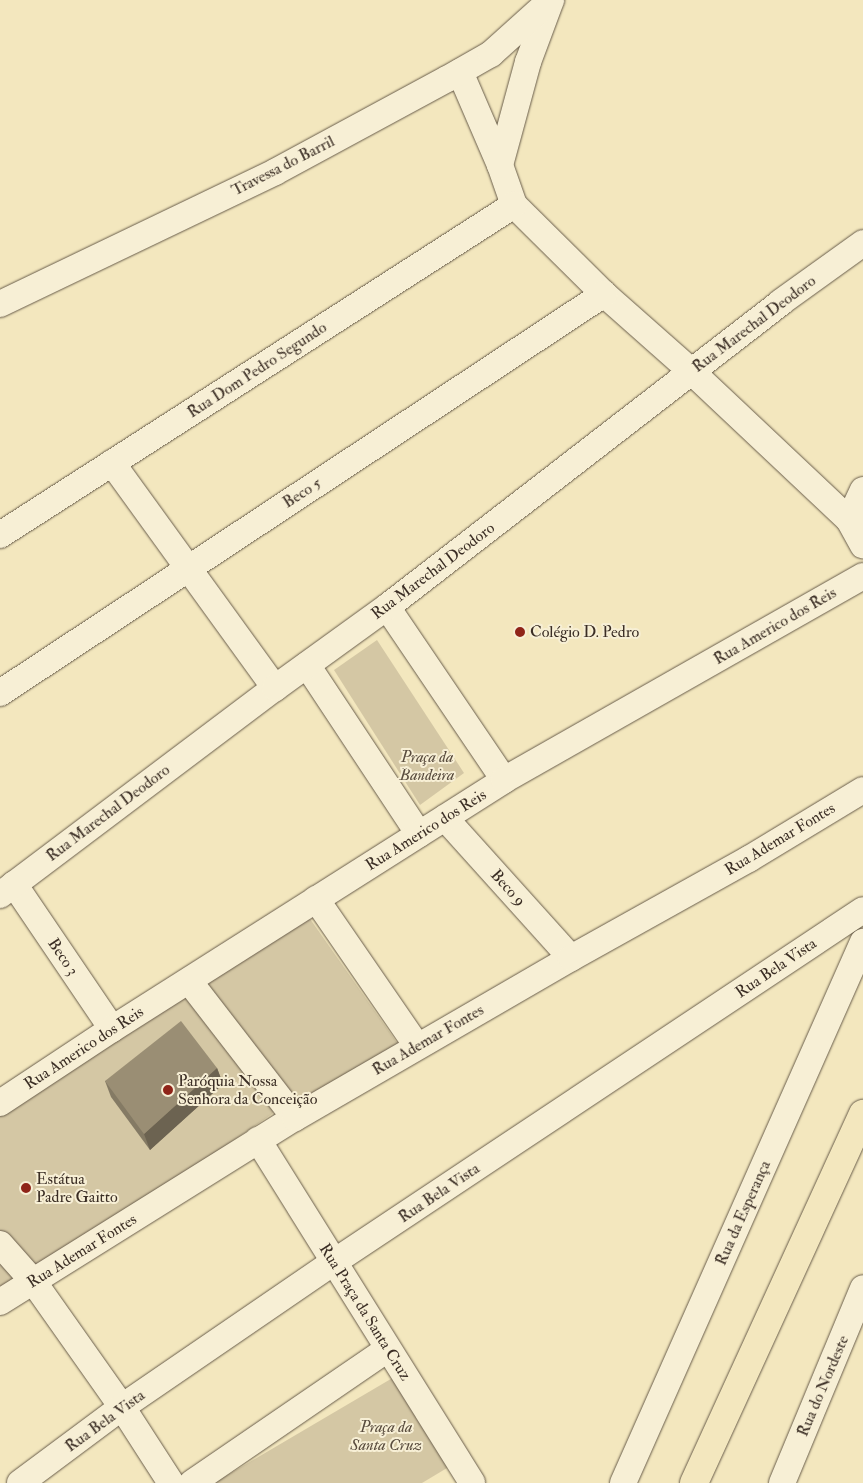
<!DOCTYPE html>
<meta charset="utf-8">
<style>
body{margin:0}
#map{position:relative;width:863px;height:1483px;overflow:hidden;background:#f3e7be;font-family:"IM FELL Double Pica",serif}
div>[style]{position:absolute}
[style*='--x']{left:calc(var(--x)*1px);top:calc(var(--y)*1px);width:calc(var(--w)*1px);rotate:calc(var(--a)*1deg)}
.green>*{inset:0;background:#d4c7a4}
.roads{filter:drop-shadow(0 0 1px #685c4a) drop-shadow(0 0 1px #685c4a)}
.street>*{height:26px;margin:-13px;padding:0 13px;transform-origin:13px;border-radius:13px;background:#f7efd5}
.primary>*{height:28px;margin:-14px;padding:0 14px;transform-origin:14px;border-radius:14px;background:#f3e7be}
.wall>*{inset:0;background:#847a64}
.shaded-wall>*{inset:0;background:#6c6351}
.building>*{inset:0;background:#9a8e74}
.dots>*{width:14px;height:14px;translate:-50% -50%;box-sizing:border-box;border:2px solid #f7efd5;border-radius:50%}
span{translate:-50% -50%;white-space:nowrap;text-align:center;line-height:1.15;-webkit-text-stroke:4px #f7efd5;paint-order:stroke}
.street-label{font-size:16px;color:#3a2d24}
.poi-label{font-size:16px;color:#3a2d24}
.left{translate:0 -50%;text-align:left}
.park-label{font-size:16px;color:#594c3e;font-style:italic}
</style>
<div id="map">
<div class="green">
<div style="clip-path:polygon(377px 640px,464px 773px,420px 805px,334px 670px)"></div>
<div style="clip-path:polygon(308px 916px,400px 1047px,296px 1109px,200px 989px)"></div>
<div style="clip-path:polygon(189px 991px,277px 1106px,272px 1114px,114px 1222px,33px 1272px,0 1234px,0 1114px)"></div>
<div style="clip-path:polygon(0 1255px,24px 1281px,0 1295px)"></div>
<div style="clip-path:polygon(401px 1373px,457px 1462px,422px 1483px,214px 1483px)"></div>
</div>
<div class="roads">
<div class="street">
<div style="--x:460;--y:72;--w:101;--a:66.7"></div>
<div style="--x:500;--y:165;--w:42;--a:70.7"></div>
<div style="--x:514;--y:205;--w:127;--a:44.7"></div>
<div style="--x:604;--y:294;--w:116;--a:41.5"></div>
<div style="--x:691;--y:371;--w:217;--a:43.3"></div>
<div style="--x:849;--y:520;--w:29;--a:61"></div>
<div style="--x:500;--y:165;--w:107;--a:-74.8"></div>
<div style="--x:528;--y:62;--w:63;--a:-69.6"></div>
<div style="--x:0;--y:304;--w:305;--a:-25.6"></div>
<div style="--x:275;--y:172;--w:196;--a:-28.4"></div>
<div style="--x:447;--y:79;--w:51;--a:-29.6"></div>
<div style="--x:491;--y:54;--w:81;--a:-42"></div>
<div style="--x:112;--y:463;--w:278;--a:54.1"></div>
<div style="--x:849;--y:520;--w:33;--a:-65"></div>
<div style="--x:0;--y:535;--w:611;--a:-32.7"></div>
<div style="--x:387;--y:607;--w:209;--a:55.9"></div>
<div style="--x:307;--y:665;--w:203;--a:56.5"></div>
<div style="--x:0;--y:693;--w:724;--a:-33.45"></div>
<div style="--x:445;--y:818;--w:188;--a:48"></div>
<div style="--x:14;--y:884;--w:175;--a:55.9"></div>
<div style="--x:0;--y:895;--w:344;--a:-37"></div>
<div style="--x:275;--y:688;--w:138;--a:-35.9"></div>
<div style="--x:387;--y:607;--w:498;--a:-37.7"></div>
<div style="--x:781;--y:302;--w:101;--a:-35.7"></div>
<div style="--x:316;--y:899;--w:178;--a:55.5"></div>
<div style="--x:189;--y:981;--w:173;--a:52.3"></div>
<div style="--x:0;--y:1103;--w:134;--a:-33.5"></div>
<div style="--x:112;--y:1029;--w:464;--a:-32.4"></div>
<div style="--x:504;--y:780;--w:413;--a:-29.6"></div>
<div style="--x:258;--y:1140;--w:404;--a:58"></div>
<div style="--x:0;--y:1244;--w:50;--a:48.3"></div>
<div style="--x:33;--y:1281;--w:154;--a:54.8"></div>
<div style="--x:122;--y:1407;--w:90;--a:57.2"></div>
<div style="--x:0;--y:1302;--w:348;--a:-32"></div>
<div style="--x:295;--y:1118;--w:319;--a:-30.1"></div>
<div style="--x:571;--y:958;--w:204;--a:-29.1"></div>
<div style="--x:749;--y:859;--w:133;--a:-31.2"></div>
<div style="--x:20;--y:1483;--w:127;--a:-36.7"></div>
<div style="--x:122;--y:1407;--w:257;--a:-34.4"></div>
<div style="--x:334;--y:1262;--w:635;--a:-33.64"></div>
<div style="--x:192;--y:1483;--w:237;--a:-34.4"></div>
<div style="--x:623;--y:1483;--w:592;--a:-66.08"></div>
<div style="--x:782;--y:1483;--w:211;--a:-67.4"></div>
</div>
<div class="primary">
<div style="--x:694;--y:1483;--w:406;--a:-65.4"></div>
</div>
</div>
<div class="wall">
<div style="clip-path:polygon(217px 1068px,223px 1084px,150px 1150px,111px 1097px,105px 1081px)"></div>
</div>
<div class="shaded-wall">
<div style="clip-path:polygon(217px 1068px,223px 1084px,150px 1150px,144px 1134px)"></div>
</div>
<div class="building">
<div style="clip-path:polygon(181px 1021px,217px 1068px,144px 1134px,105px 1081px)"></div>
</div>
<div class="dots">
<div style="left:520px;top:632px;background:#8f2418"></div>
<div style="left:168px;top:1090px;background:#8f2418"></div>
<div style="left:26px;top:1188px;background:#8f2418"></div>
</div>
<div class="street-label">
<span style="left:283px;top:166px;rotate:-27deg">Travessa do Barril</span>
<span style="left:754px;top:324px;rotate:-37deg">Rua Marechal Deodoro</span>
<span style="left:257px;top:370px;rotate:-33deg">Rua Dom Pedro Segundo</span>
<span style="left:302px;top:493px;rotate:-33deg">Beco 5</span>
<span style="left:433px;top:571px;rotate:-37deg">Rua Marechal Deodoro</span>
<span style="left:775px;top:626px;rotate:-30deg">Rua Americo dos Reis</span>
<span style="left:108px;top:813px;rotate:-37deg">Rua Marechal Deodoro</span>
<span style="left:426px;top:830px;rotate:-32deg">Rua Americo dos Reis</span>
<span style="left:780px;top:839px;rotate:-31deg">Rua Ademar Fontes</span>
<span style="left:508px;top:888px;rotate:48deg">Beco 9</span>
<span style="left:63px;top:957px;rotate:56deg">Beco 3</span>
<span style="left:776px;top:968px;rotate:-34deg">Rua Bela Vista</span>
<span style="left:428px;top:1040px;rotate:-30deg">Rua Ademar Fontes</span>
<span style="left:84px;top:1048px;rotate:-33deg">Rua Americo dos Reis</span>
<span style="left:439px;top:1193px;rotate:-34deg">Rua Bela Vista</span>
<span style="left:743px;top:1213px;rotate:-66deg">Rua da Esperança</span>
<span style="left:82px;top:1251px;rotate:-32deg">Rua Ademar Fontes</span>
<span style="left:365px;top:1312px;rotate:58deg">Rua Praça da Santa Cruz</span>
<span style="left:823px;top:1386px;rotate:-67deg">Rua do Nordeste</span>
<span style="left:105px;top:1421px;rotate:-36deg">Rua Bela Vista</span>
</div>
<div class="poi-label">
<span class="left" style="left:530px;top:632px">Colégio D. Pedro</span>
<span class="left" style="left:178px;top:1090px">Paróquia Nossa<br>Senhora da Conceição</span>
<span class="left" style="left:36px;top:1188px">Estátua<br>Padre Gaitto</span>
</div>
<div class="park-label">
<span style="left:427px;top:766px">Praça da<br>Bandeira</span>
<span style="left:386px;top:1436px">Praça da<br>Santa Cruz</span>
</div>
</div>
